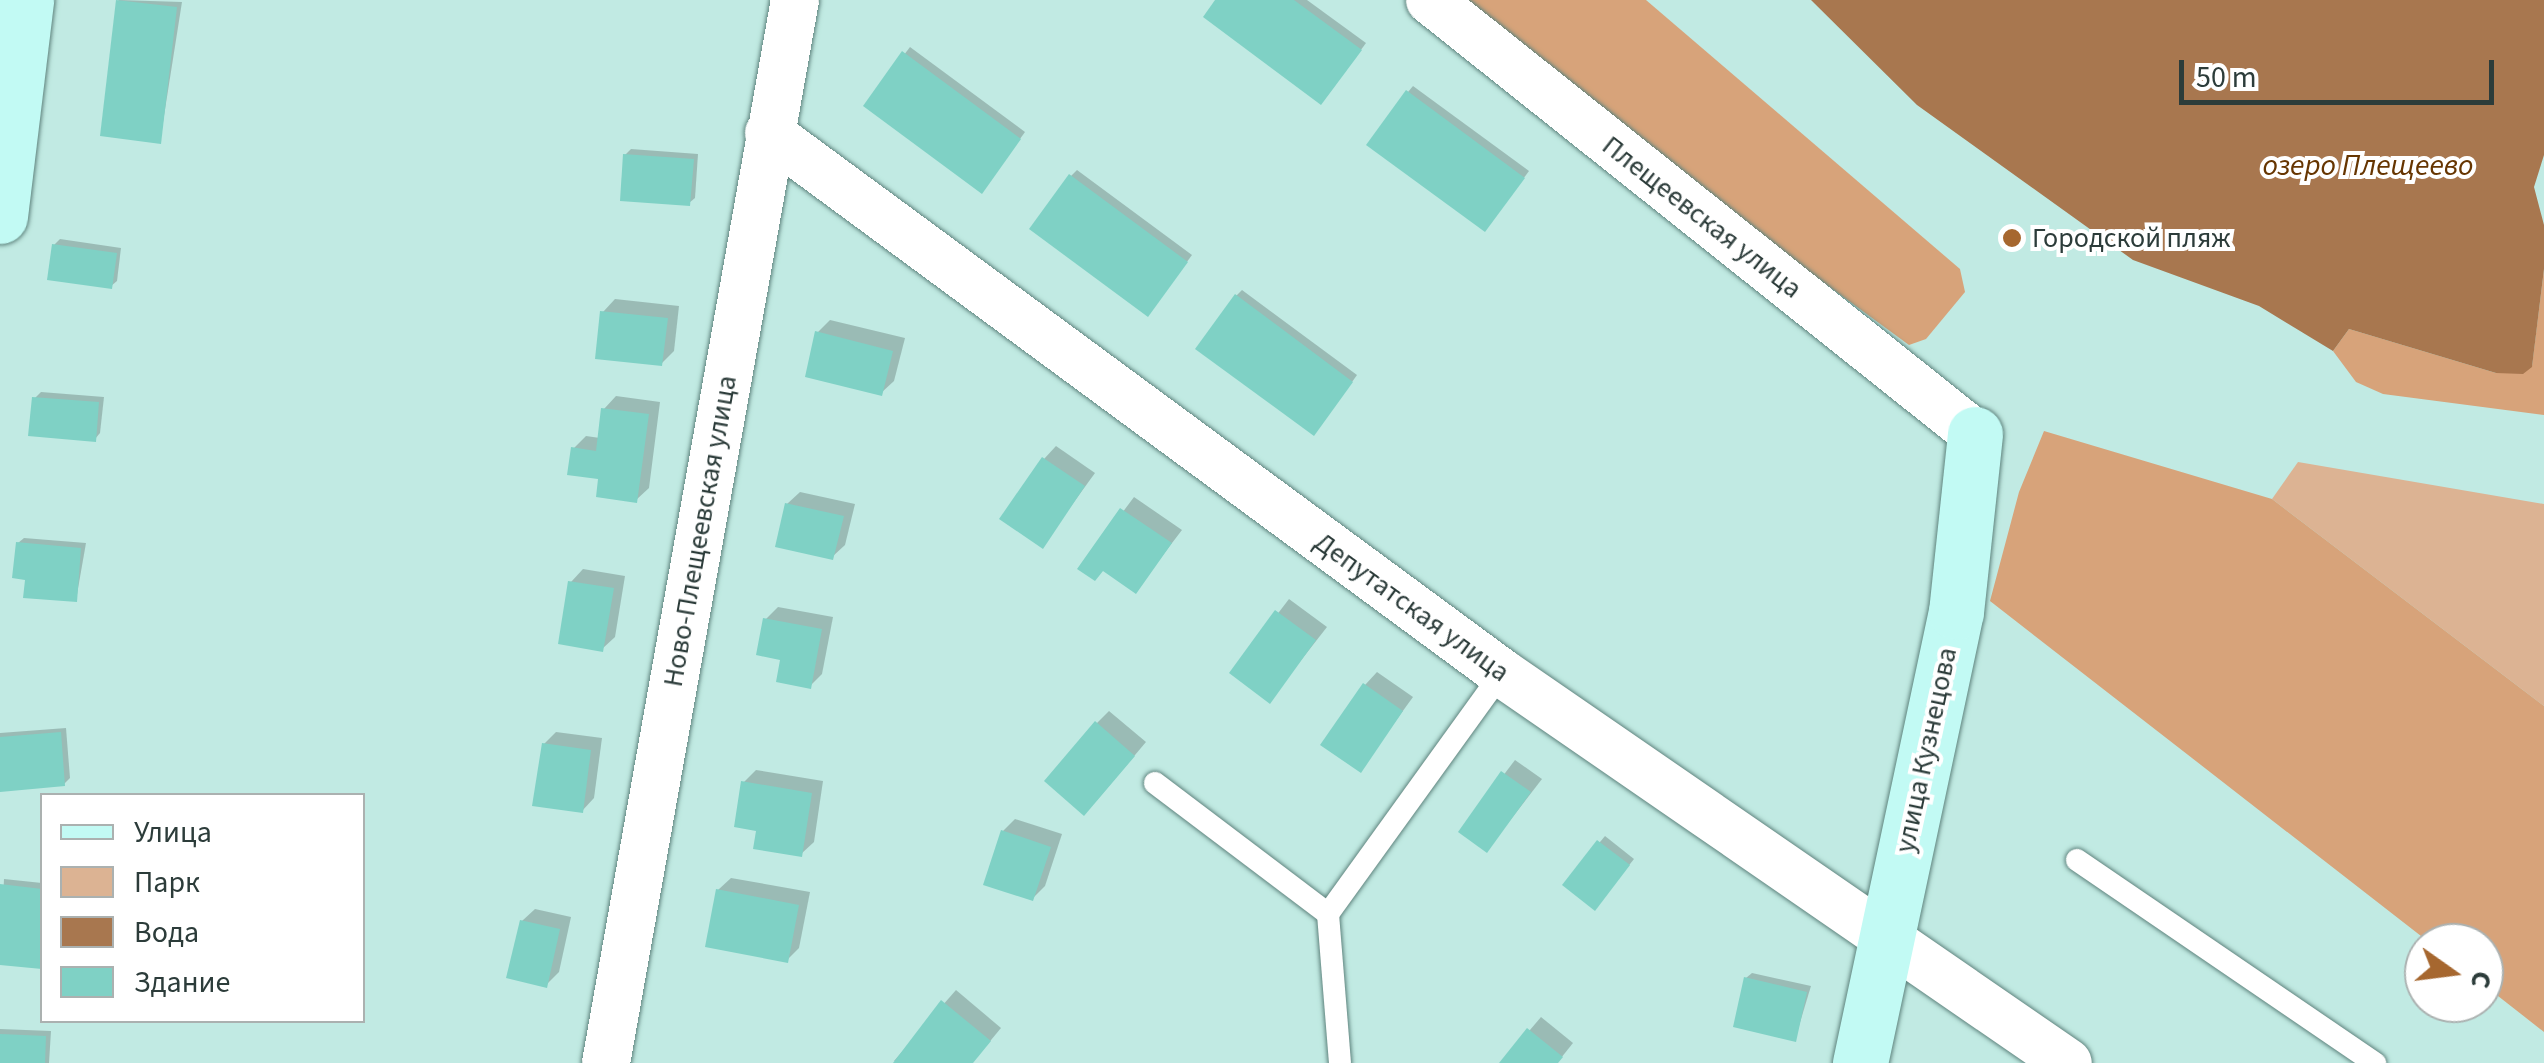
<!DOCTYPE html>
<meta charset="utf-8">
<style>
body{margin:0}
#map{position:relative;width:2544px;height:1063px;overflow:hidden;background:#c1eae3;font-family:"Source Sans 3",sans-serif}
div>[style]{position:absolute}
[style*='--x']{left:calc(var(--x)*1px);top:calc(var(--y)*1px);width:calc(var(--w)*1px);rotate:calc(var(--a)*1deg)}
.green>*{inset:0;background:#dcb393}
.forest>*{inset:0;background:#d7a37a}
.water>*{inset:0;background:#a8774f}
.shadow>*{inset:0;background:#0003}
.building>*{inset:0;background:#7fd1c5}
.roads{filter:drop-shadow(0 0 2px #5f847e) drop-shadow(0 0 2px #5f847e)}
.lane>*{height:22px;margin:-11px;padding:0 11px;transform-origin:11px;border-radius:11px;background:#fff}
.street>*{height:48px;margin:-24px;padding:0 24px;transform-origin:24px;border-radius:24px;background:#fff}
.secondary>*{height:55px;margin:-27.5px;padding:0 27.5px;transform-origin:27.5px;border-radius:27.5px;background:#c2faf4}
.dots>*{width:28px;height:28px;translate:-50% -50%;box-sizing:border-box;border:5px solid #fff;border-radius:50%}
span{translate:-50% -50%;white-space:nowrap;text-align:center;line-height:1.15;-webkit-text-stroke:8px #fff;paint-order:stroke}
.street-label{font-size:28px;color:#2c3c3a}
.poi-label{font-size:28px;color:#2c3c3a}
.left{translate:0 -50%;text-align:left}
.water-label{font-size:30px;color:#663501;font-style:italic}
.legend{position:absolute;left:40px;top:793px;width:325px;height:230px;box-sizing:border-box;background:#fff;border:2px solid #abb1b0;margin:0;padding:12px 18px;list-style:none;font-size:30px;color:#2c3c3a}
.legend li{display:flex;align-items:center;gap:20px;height:50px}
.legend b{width:50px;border:2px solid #abb1b0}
.north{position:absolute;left:2404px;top:923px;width:100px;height:100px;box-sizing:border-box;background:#fff;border:2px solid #abb1b0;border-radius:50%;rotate:104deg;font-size:28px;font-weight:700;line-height:40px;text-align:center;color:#2c3c3a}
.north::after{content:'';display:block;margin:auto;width:35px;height:45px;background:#a6672f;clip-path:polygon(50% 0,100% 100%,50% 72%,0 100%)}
.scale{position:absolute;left:2179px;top:60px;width:315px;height:45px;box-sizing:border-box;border:5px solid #2c3c3a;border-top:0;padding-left:12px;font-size:30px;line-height:35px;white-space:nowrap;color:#2c3c3a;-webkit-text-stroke:8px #fff;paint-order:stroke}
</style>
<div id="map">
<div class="green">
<div style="clip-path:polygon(2298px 462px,2544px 504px,2544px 706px,2272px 499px)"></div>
</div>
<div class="forest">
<div style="clip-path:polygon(1459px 0,1646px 0,1960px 269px,1965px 292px,1926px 339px,1909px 345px,1715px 203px)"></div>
<div style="clip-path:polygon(2544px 269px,2544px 415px,2383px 394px,2356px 382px,2333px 351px,2349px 329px,2496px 373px,2532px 366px)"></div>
<div style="clip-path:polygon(2044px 431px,2272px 499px,2544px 706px,2544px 1032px,2484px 985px,2484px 943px,2430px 943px,1990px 601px,2019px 492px)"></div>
</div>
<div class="water">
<div style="clip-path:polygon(1811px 0,2544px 0,2544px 155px,2534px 187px,2544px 225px,2544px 269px,2532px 367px,2523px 374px,2496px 373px,2349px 329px,2333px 351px,2259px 306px,2133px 260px,1917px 105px)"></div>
</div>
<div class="shadow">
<div style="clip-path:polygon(119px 0,182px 2px,160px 141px,118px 1px)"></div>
<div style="clip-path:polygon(1218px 0,1307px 0,1366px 43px,1327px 96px)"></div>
<div style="clip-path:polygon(910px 47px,1025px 132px,987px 185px,866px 105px)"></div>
<div style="clip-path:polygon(1413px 86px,1529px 171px,1490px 223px,1408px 92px)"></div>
<div style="clip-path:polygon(631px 149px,698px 154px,695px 198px,689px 203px,625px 155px)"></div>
<div style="clip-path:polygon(1077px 170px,1192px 255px,1153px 308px,1071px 176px)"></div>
<div style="clip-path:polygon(60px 239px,121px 248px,117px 281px,111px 286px,54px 245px)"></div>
<div style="clip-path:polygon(1242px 290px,1357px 375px,1319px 428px,1236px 296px)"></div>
<div style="clip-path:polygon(615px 299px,679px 306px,674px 351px,661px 364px,603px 312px)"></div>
<div style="clip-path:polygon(830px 320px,905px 338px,894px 381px,881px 393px,818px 332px)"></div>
<div style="clip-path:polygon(41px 392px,104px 397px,100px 433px,95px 439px,35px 398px)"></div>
<div style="clip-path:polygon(616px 396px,660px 402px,649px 488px,636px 500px,574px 448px,586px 436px,600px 438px,604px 409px)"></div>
<div style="clip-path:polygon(1056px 446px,1095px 473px,1042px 546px,1044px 459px)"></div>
<div style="clip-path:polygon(800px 492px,855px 504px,845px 545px,832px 557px,787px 504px)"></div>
<div style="clip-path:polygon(1134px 497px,1182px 530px,1136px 590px,1104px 569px,1081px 568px)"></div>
<div style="clip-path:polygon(24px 538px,86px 543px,76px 600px,28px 577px,18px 543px)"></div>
<div style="clip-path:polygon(583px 569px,625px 576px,615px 637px,602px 649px,571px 582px)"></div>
<div style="clip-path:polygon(1289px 599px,1327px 627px,1269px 701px,1232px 673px)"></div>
<div style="clip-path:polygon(778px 607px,833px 617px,822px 674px,810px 686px,783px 658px,766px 619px)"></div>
<div style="clip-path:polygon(1377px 672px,1413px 697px,1360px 770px,1365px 685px)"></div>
<div style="clip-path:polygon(1109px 711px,1146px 742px,1097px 800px,1097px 723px)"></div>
<div style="clip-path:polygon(66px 728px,70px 778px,64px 784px,0 789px,0 733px)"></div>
<div style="clip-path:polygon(556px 732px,602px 738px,594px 798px,582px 811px,544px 744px)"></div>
<div style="clip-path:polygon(1515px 760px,1542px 779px,1487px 850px,1461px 831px)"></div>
<div style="clip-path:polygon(756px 770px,823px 781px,814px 842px,801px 854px,759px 829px,743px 783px)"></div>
<div style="clip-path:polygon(1015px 819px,1062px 834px,1045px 886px,1033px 898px,1003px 831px)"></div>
<div style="clip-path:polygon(1605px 836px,1634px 859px,1600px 902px,1565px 884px)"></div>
<div style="clip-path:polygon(731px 878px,810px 892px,799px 948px,787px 960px,718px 890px)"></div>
<div style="clip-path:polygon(4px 879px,42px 883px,42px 967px,0 962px)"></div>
<div style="clip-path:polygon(535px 909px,571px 917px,559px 972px,546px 985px,522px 921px)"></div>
<div style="clip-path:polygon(1752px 973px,1811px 986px,1795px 1039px,1746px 978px)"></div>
<div style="clip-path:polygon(956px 990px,1001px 1028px,972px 1063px,894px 1061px)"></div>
<div style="clip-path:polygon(1541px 1017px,1573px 1043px,1557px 1063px,1502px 1063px)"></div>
<div style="clip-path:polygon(0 1029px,51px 1031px,49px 1063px,0 1063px)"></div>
</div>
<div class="building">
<div style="clip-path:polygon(116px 0,177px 7px,161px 144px,100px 136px)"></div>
<div style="clip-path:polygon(1215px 0,1294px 0,1362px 50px,1321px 105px,1203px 17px)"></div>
<div style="clip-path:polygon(902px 51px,1021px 139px,982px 194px,863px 106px)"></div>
<div style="clip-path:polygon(1406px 90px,1525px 178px,1485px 232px,1366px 145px)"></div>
<div style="clip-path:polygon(623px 154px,694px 159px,690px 206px,620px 201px)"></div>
<div style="clip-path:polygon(1069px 174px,1188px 262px,1148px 317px,1029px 229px)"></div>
<div style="clip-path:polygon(52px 244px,117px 253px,112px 289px,47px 280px)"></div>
<div style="clip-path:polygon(1235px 294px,1353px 382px,1314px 436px,1195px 349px)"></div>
<div style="clip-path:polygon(600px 311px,668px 318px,662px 366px,595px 359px)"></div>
<div style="clip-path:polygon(815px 331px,893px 351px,882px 396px,805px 377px)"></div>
<div style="clip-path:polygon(32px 397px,99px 402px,96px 442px,28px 436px)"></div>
<div style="clip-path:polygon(601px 408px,649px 414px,637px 503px,596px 497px,598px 479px,567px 475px,571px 447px,596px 451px)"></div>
<div style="clip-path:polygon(1042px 457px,1085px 486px,1043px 549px,999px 519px)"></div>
<div style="clip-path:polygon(785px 503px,844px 516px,833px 560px,775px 547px)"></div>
<div style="clip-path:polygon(1120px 508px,1172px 543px,1136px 594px,1103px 571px,1095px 581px,1077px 569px)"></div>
<div style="clip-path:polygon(16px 542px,81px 548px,77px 602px,23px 598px,25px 580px,12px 578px)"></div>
<div style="clip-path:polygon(568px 581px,614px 588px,603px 652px,558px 644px)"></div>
<div style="clip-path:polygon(1275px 610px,1316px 640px,1270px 704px,1229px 673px)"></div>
<div style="clip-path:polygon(763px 618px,822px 629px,811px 689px,776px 682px,780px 660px,756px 655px)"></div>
<div style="clip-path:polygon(1363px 683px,1403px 711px,1361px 773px,1320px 745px)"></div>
<div style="clip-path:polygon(1095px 721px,1135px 756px,1084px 816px,1044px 781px)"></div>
<div style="clip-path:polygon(61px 732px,65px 786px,0 792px,0 737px)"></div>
<div style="clip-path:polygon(542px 743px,591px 750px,583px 813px,532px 806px)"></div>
<div style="clip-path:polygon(1501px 771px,1531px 792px,1487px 853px,1458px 832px)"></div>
<div style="clip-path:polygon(741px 781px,812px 793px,802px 857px,753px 849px,756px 831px,734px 827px)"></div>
<div style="clip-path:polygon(1001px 830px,1051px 847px,1033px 901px,983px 885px)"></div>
<div style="clip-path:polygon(1597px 840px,1630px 865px,1595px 911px,1562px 885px)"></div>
<div style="clip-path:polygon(0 884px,42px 889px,42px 969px,0 965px)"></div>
<div style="clip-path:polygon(716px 889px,799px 905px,788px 963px,705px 947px)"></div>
<div style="clip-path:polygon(520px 920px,560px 929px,547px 988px,506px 978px)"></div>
<div style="clip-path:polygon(1744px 977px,1807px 992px,1796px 1042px,1733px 1027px)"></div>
<div style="clip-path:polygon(941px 1000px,991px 1041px,973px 1063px,893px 1063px)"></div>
<div style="clip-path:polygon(1527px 1028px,1563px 1057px,1558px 1063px,1499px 1063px)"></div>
<div style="clip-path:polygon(0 1034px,46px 1036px,45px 1063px,0 1063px)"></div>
</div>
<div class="roads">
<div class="lane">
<div style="--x:1155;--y:783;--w:217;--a:37.1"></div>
<div style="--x:1328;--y:914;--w:297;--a:-54.2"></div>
<div style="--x:2077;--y:860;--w:361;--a:34.3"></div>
<div style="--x:1328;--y:914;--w:149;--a:85.4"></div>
</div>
<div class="street">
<div style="--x:1430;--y:0;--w:697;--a:38.53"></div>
<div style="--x:769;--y:133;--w:910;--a:36.38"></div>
<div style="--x:1502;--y:673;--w:687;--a:34.57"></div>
<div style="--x:606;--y:1063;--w:1080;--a:-79.92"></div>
</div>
<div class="secondary">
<div style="--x:0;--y:216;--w:218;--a:-83.1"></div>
<div style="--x:1860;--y:1063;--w:461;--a:-78"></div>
<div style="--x:1956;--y:612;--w:179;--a:-83.9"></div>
</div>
</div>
<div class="dots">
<div style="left:2012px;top:238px;background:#a6672f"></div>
</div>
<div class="street-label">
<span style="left:1702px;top:217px;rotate:38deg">Плещеевская улица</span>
<span style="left:700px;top:531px;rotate:-80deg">Ново-Плещеевская улица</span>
<span style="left:1412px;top:607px;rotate:36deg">Депутатская улица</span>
<span style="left:1926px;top:750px;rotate:-78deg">улица Кузнецова</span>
</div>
<div class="poi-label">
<span class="left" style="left:2032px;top:238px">Городской пляж</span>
</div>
<div class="water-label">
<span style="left:2368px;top:166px">озеро Плещеево</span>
</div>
<ul class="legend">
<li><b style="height:12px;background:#c2faf4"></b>Улица</li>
<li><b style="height:28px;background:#dcb393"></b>Парк</li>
<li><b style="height:28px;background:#a8774f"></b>Вода</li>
<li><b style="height:28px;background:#7fd1c5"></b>Здание</li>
</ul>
<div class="north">С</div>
<div class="scale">50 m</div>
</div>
